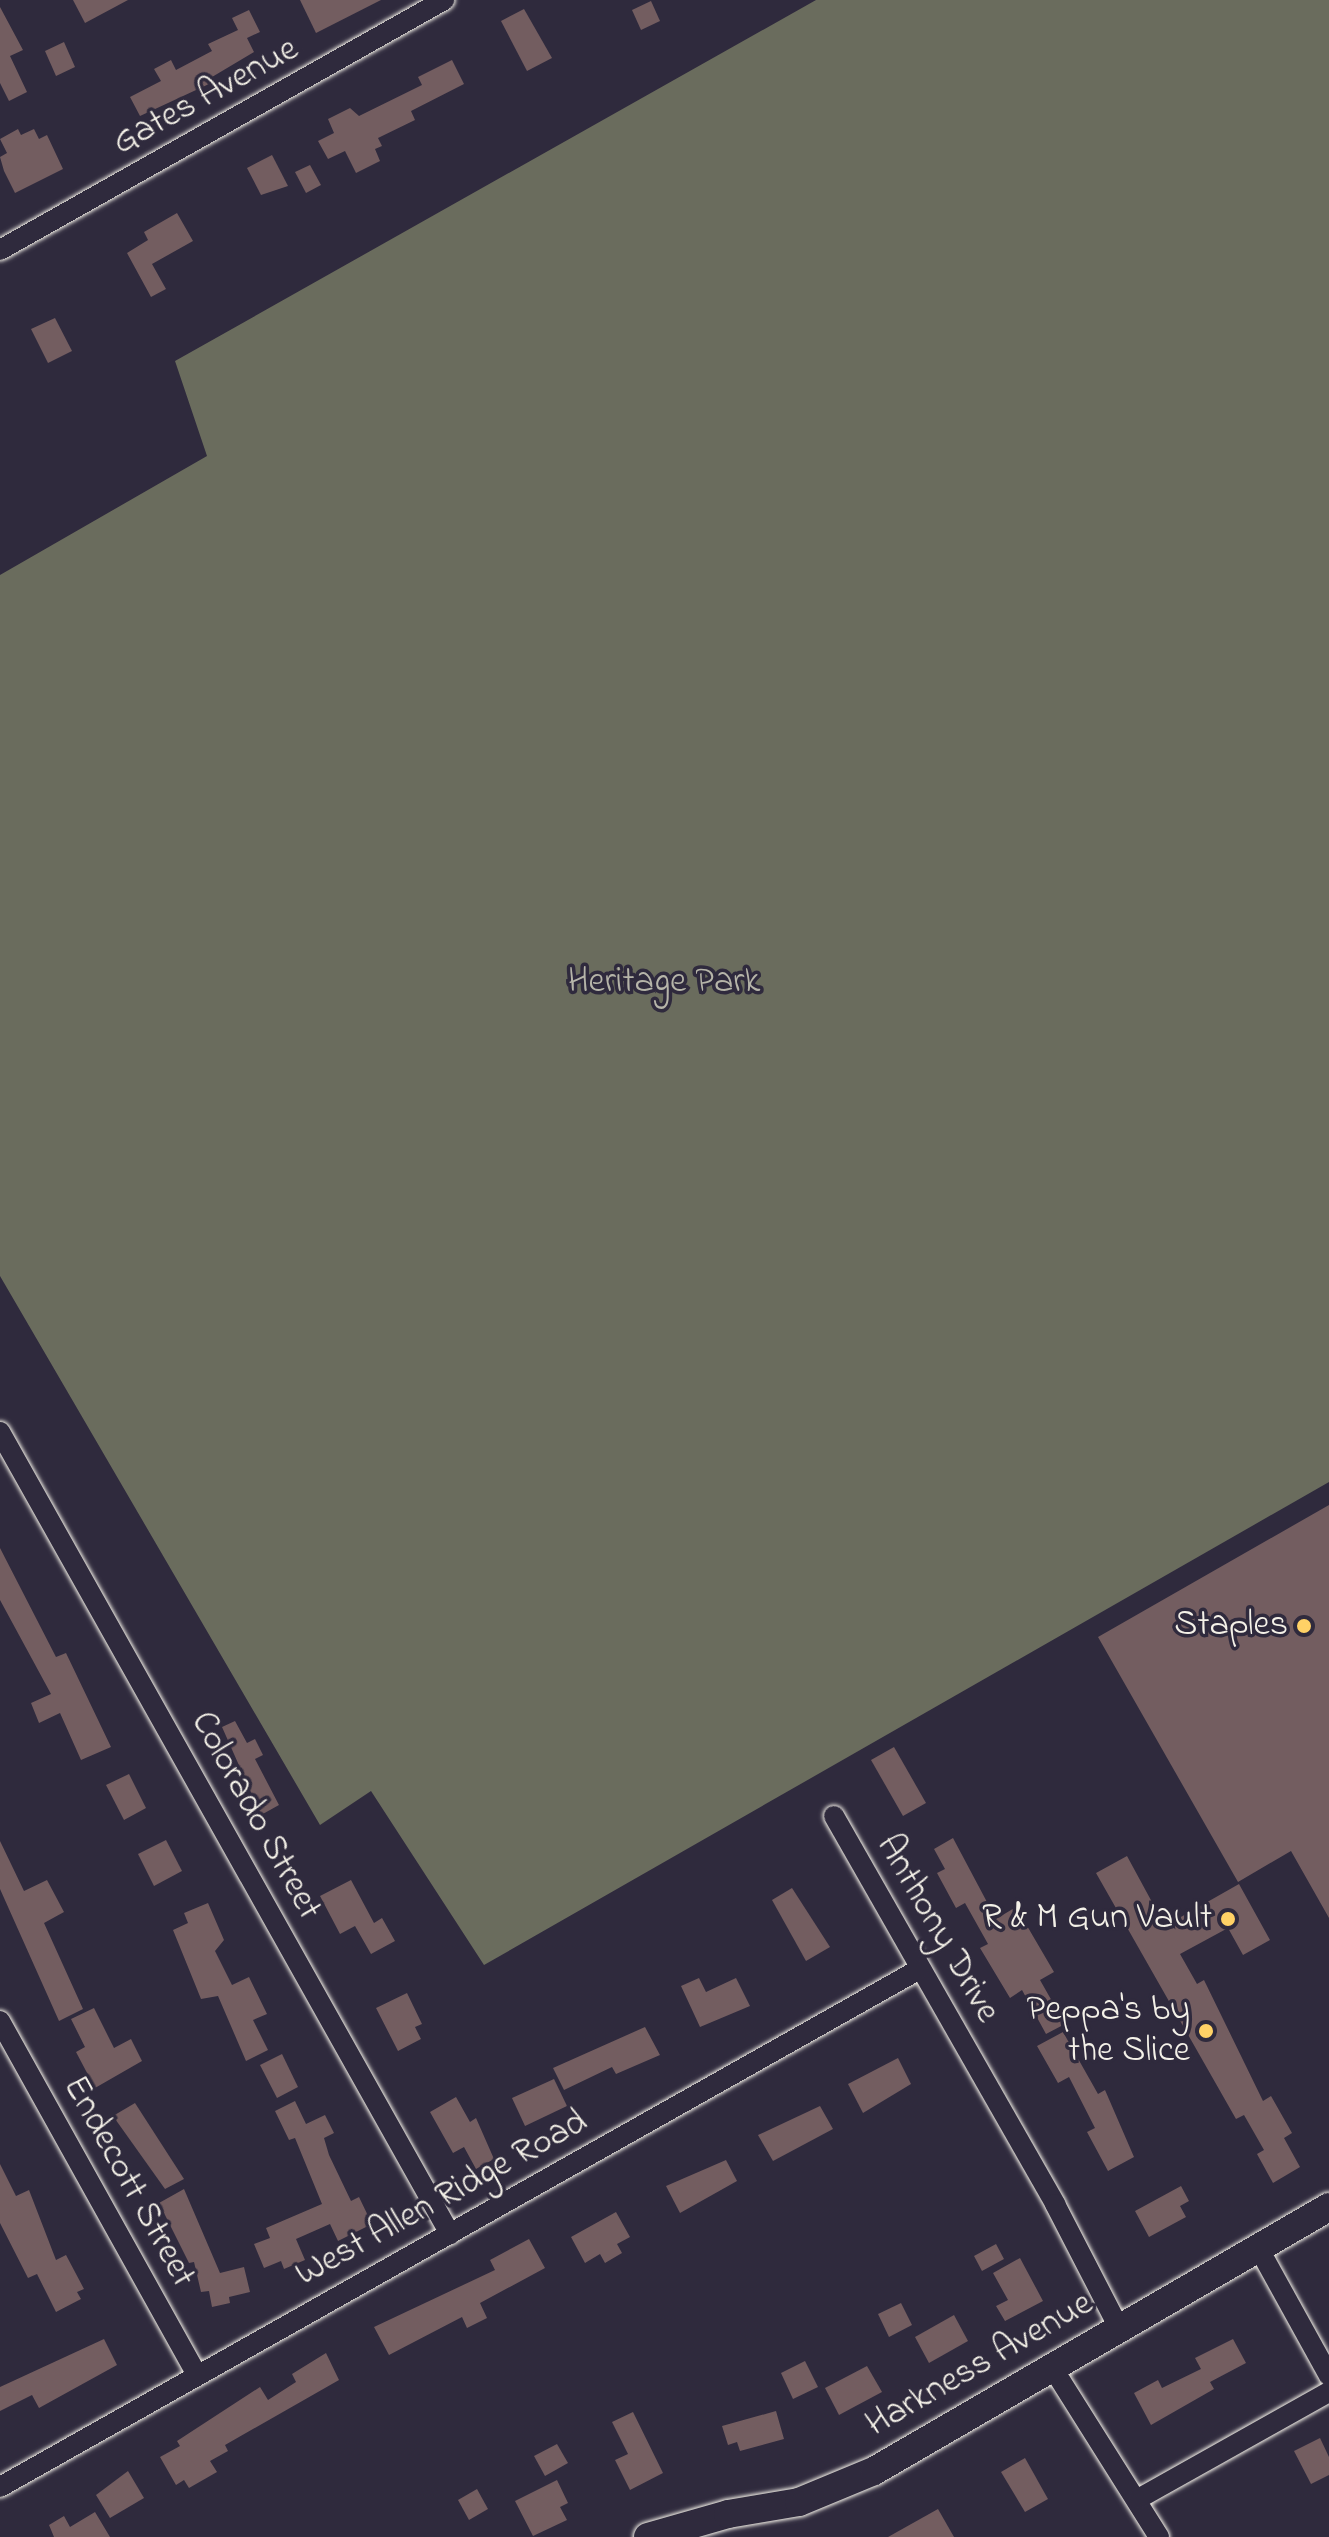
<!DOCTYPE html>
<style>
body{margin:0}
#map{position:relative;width:1329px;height:2537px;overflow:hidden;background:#2f2a3d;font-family:"Indie Flower",sans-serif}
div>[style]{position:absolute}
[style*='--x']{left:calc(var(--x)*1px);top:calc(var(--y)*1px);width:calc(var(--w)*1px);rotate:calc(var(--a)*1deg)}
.green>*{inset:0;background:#6a6c5d}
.building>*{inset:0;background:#735d60}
.roads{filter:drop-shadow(0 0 2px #f4f1e8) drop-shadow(0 0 2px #f4f1e8)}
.street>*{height:20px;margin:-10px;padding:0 10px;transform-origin:10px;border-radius:10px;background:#2f2a3d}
.secondary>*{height:28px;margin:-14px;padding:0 14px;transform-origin:14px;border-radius:14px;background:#2f2a3d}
.dots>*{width:22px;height:22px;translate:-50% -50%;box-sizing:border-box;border:4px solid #2f2a3d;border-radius:50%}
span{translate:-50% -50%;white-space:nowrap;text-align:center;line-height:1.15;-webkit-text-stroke:7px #2f2a3d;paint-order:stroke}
.street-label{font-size:36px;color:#f4f1e8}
.park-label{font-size:36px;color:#b6b5a9}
.poi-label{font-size:36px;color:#f4f1e8}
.right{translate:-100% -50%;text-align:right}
</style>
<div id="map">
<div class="green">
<div style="clip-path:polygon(816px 0,1329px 0,1329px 1482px,484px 1965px,371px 1791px,320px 1825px,0 1276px,0 575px,207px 456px,175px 361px)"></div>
</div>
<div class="building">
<div style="clip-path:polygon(73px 0,128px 0,85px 23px)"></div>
<div style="clip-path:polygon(300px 0,381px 0,316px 33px)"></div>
<div style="clip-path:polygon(651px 1px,660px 21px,641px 30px,632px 10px)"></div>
<div style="clip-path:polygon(0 7px,23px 50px,10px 56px,27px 92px,9px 101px,0 83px)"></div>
<div style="clip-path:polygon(524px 9px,552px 58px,527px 71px,501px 21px)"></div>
<div style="clip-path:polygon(249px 10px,260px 32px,247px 38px,254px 52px,207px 80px,209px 84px,140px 116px,130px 97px,161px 81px,154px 69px,171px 60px,176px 70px,212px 51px,208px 44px,238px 30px,232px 18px)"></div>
<div style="clip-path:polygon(64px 42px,75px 67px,56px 76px,45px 51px)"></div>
<div style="clip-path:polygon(452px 60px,464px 84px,411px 111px,415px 120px,378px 138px,382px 146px,375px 149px,380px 161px,356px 173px,345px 151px,328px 159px,318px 141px,334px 133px,328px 119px,350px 108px,359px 116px,422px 85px,418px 77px)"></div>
<div style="clip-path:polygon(18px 129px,21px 135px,34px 129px,39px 139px,47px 135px,63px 169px,15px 193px,4px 171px,0 157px,7px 153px,0 139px)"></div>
<div style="clip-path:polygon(272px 155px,288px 186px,261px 195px,247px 168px)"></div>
<div style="clip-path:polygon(310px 165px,321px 185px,306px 193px,295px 172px)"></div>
<div style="clip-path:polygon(177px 213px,193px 241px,152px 264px,166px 289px,151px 297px,127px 253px,148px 240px,144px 232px)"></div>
<div style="clip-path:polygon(55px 318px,72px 351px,48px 363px,31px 329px)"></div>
<div style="clip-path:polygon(1329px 1505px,1329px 1918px,1291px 1851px,1238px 1882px,1098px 1637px)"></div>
<div style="clip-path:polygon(0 1548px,56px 1657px,66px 1653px,111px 1747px,81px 1760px,60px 1713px,39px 1723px,31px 1703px,51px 1694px,0 1600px)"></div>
<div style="clip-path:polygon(235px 1721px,247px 1743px,255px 1739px,263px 1755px,255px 1759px,279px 1805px,261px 1815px,222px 1727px)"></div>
<div style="clip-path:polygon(894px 1747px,926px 1803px,903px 1816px,871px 1760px)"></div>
<div style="clip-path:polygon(129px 1774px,146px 1808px,124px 1820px,106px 1785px)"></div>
<div style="clip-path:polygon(953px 1838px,996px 1919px,1016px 1907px,1054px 1972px,1040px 1980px,1065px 2024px,1046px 2034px,1022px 1990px,1010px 1998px,980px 1948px,988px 1944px,965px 1903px,956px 1908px,937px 1873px,945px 1869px,934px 1849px)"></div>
<div style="clip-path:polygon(166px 1840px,182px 1871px,154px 1886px,138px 1854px)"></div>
<div style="clip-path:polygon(0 1841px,24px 1891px,47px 1880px,64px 1912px,44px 1923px,83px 2009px,59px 2021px,0 1889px)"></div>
<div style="clip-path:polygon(1127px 1856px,1165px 1926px,1239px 1884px,1270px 1940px,1243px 1955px,1228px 1928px,1180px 1954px,1197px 1984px,1204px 1980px,1263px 2101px,1271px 2096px,1292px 2133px,1284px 2138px,1300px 2167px,1273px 2183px,1257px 2154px,1264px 2150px,1244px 2115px,1236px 2119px,1096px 1873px)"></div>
<div style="clip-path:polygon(351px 1880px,374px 1923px,382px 1918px,395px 1941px,371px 1954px,355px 1926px,340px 1934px,320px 1896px)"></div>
<div style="clip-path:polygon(792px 1888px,830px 1947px,806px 1961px,772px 1900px)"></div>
<div style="clip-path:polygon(208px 1903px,224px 1940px,215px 1951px,232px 1985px,249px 1977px,267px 2014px,253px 2020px,268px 2050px,246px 2061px,218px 1996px,201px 1999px,173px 1930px,188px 1923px,184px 1913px)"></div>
<div style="clip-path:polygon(699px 1978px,706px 1992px,736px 1978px,750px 2006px,700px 2027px,681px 1986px)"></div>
<div style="clip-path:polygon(407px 1993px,422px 2024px,415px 2027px,421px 2039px,398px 2051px,376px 2008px)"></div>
<div style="clip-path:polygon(94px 2008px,114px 2048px,131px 2039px,142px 2061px,95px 2088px,76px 2052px,85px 2047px,71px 2019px)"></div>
<div style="clip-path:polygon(645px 2027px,660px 2055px,616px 2074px,612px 2067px,564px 2090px,553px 2068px)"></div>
<div style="clip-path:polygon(1063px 2032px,1098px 2094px,1105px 2090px,1134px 2157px,1108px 2171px,1087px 2132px,1095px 2128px,1069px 2077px,1058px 2083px,1037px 2046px)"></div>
<div style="clip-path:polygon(282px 2054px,298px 2087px,277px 2098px,260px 2065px)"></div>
<div style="clip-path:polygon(898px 2058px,911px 2084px,863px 2113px,848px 2084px)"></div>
<div style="clip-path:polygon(554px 2079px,567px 2106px,525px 2126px,512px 2098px)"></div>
<div style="clip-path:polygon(456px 2097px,470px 2122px,476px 2118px,494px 2159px,476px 2169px,464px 2147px,453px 2153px,430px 2112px)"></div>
<div style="clip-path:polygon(295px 2101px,306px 2124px,325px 2115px,334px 2133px,324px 2138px,329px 2155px,351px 2201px,359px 2197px,372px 2224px,338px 2241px,330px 2224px,296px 2239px,305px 2260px,284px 2269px,281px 2261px,264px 2268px,254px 2244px,270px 2238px,266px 2228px,322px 2204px,295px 2138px,289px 2140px,275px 2111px)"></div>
<div style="clip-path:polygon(135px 2103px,184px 2179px,165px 2189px,113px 2116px)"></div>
<div style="clip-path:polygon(820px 2106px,833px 2129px,773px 2161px,758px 2135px)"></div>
<div style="clip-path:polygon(726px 2160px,737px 2181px,680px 2213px,666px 2186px)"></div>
<div style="clip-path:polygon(0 2164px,16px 2196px,29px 2190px,56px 2260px,66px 2255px,84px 2289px,77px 2292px,81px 2299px,56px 2312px,37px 2274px,28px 2278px,0 2223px)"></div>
<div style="clip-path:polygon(1181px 2186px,1189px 2201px,1180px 2206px,1186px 2217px,1149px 2237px,1135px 2211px)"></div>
<div style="clip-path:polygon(184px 2189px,220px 2273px,244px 2267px,250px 2292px,229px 2297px,230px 2303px,212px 2307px,209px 2291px,201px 2292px,194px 2262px,189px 2263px,159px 2203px)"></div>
<div style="clip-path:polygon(616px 2212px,630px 2237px,617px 2244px,622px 2253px,605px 2263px,600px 2254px,585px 2263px,571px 2237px)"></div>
<div style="clip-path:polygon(529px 2239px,545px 2268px,480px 2303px,487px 2318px,467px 2328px,462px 2317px,389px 2355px,374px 2327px,495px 2270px,490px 2260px)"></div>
<div style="clip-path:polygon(996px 2244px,1004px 2259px,982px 2271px,974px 2256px)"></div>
<div style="clip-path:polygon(1020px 2258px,1043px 2301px,1005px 2321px,996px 2306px,1008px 2300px,993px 2273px)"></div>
<div style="clip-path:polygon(901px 2303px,912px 2325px,889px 2337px,878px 2314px)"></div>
<div style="clip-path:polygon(954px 2315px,968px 2341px,929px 2363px,915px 2337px)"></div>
<div style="clip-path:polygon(104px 2339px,117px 2365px,39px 2408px,32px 2395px,0 2411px,0 2387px)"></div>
<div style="clip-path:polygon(1233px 2339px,1246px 2363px,1210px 2382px,1214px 2389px,1151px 2425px,1134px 2393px,1158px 2380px,1162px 2388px,1201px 2369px,1195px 2358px)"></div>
<div style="clip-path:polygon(326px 2353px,339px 2380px,225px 2445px,228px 2451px,210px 2461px,217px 2472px,189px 2488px,184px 2480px,176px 2485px,160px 2457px,180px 2446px,177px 2441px,260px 2387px,268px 2400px,296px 2382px,292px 2374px)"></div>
<div style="clip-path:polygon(805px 2361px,818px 2387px,793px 2399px,781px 2373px)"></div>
<div style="clip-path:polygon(867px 2366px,882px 2392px,839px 2415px,825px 2388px)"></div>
<div style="clip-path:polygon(776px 2411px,784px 2439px,740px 2451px,737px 2442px,728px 2445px,722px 2426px)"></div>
<div style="clip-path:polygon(633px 2412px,663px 2473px,630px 2490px,615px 2460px,628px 2454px,612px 2422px)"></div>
<div style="clip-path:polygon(1320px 2438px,1329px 2457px,1329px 2475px,1311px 2484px,1294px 2451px)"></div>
<div style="clip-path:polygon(557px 2444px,568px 2463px,545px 2476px,534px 2456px)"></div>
<div style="clip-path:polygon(1025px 2458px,1048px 2499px,1025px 2512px,1001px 2472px)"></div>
<div style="clip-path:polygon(128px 2471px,144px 2498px,110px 2518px,96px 2495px)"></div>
<div style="clip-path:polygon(557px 2480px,568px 2503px,560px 2507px,567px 2520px,533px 2536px,515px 2501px)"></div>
<div style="clip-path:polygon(477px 2489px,488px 2509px,469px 2520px,458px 2500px)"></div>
<div style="clip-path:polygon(938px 2509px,954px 2537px,888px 2537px)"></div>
<div style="clip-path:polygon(95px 2512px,110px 2537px,54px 2537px,49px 2525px,64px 2516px,70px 2527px)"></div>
</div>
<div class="roads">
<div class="street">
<div style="--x:0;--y:250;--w:510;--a:-29.38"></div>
<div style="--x:0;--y:1432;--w:920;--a:60.7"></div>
<div style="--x:834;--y:1816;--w:447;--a:60.3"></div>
<div style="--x:1055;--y:2204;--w:140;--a:62.7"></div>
<div style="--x:0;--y:2021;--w:405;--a:60.9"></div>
<div style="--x:1259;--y:2249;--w:145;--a:61.1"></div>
<div style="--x:1052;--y:2367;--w:201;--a:57.8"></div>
<div style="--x:0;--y:2487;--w:1054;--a:-29.39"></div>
<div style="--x:1138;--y:2499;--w:219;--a:-29.3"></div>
</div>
<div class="secondary">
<div style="--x:648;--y:2537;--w:83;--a:-16"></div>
<div style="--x:728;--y:2514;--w:72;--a:-9.6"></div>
<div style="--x:799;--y:2502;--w:81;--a:-22.5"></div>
<div style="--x:874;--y:2471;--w:526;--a:-30.12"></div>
</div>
</div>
<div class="dots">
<div style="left:1304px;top:1626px;background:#ffd166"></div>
<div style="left:1228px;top:1919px;background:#ffd166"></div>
<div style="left:1206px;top:2031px;background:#ffd166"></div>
</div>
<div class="street-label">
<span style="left:206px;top:97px;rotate:-29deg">Gates Avenue</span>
<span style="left:255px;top:1816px;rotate:61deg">Colorado Street</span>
<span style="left:937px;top:1929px;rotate:60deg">Anthony Drive</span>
<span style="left:128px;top:2182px;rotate:61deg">Endecott Street</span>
<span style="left:442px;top:2199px;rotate:-29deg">West Allen Ridge Road</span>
<span style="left:980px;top:2365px;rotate:-30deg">Harkness Avenue</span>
</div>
<div class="park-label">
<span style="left:664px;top:983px">Heritage Park</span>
</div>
<div class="poi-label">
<span class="right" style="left:1288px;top:1626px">Staples</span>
<span class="right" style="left:1212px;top:1919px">R &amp; M Gun Vault</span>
<span class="right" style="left:1190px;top:2031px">Peppa's by<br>the Slice</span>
</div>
</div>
